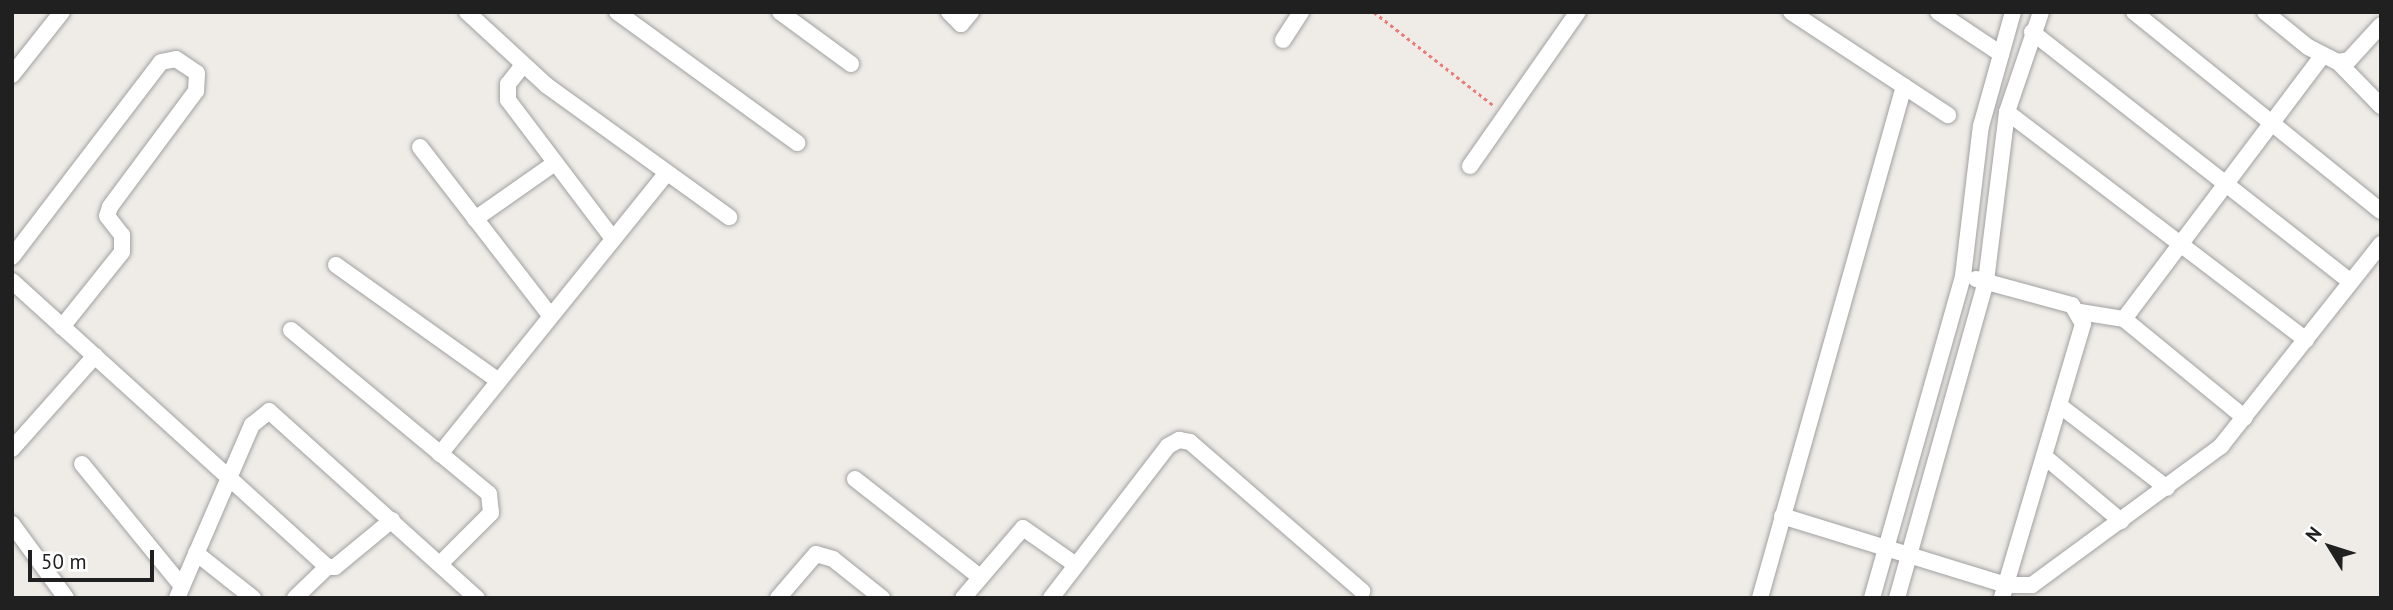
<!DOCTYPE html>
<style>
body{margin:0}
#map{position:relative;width:2393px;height:610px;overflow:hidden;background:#efece7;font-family:"PT Sans",sans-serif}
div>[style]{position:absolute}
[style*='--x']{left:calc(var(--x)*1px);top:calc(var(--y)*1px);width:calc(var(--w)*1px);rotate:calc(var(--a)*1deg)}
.path>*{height:2.5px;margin-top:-1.25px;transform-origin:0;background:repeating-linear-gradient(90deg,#ef7b78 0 3.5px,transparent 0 7px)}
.roads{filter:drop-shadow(0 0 2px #a1a1a1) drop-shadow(0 0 2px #a1a1a1)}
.street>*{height:16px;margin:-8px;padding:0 8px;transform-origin:8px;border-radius:8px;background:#fff}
span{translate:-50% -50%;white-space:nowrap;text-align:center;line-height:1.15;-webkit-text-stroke:5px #fff;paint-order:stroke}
.frame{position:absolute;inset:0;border:14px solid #202020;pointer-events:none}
.north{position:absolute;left:2295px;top:512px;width:70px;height:70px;-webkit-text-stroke:5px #fff;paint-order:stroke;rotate:308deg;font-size:19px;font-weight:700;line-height:28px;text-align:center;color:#202020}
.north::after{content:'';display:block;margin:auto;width:24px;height:32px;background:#202020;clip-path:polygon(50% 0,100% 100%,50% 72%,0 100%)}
.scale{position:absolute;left:28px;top:550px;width:126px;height:32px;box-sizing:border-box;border:4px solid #202020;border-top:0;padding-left:9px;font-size:21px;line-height:24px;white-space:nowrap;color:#202020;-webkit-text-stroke:5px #fff;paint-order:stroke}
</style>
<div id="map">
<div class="path">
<div style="--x:1374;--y:12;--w:151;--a:38"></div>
</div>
<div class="roads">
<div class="street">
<div style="--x:467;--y:12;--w:108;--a:42.7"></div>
<div style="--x:546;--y:85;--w:226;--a:35.8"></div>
<div style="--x:617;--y:12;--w:223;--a:36"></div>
<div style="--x:780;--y:12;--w:88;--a:36.2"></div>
<div style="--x:949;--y:12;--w:17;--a:45"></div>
<div style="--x:961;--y:24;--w:16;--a:-50"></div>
<div style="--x:1791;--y:12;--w:188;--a:33.3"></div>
<div style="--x:1938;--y:12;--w:76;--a:33.7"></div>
<div style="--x:2134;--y:12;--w:317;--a:38.9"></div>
<div style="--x:2265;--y:12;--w:55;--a:39.1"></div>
<div style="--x:2308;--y:47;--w:34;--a:27"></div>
<div style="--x:2338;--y:62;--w:11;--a:-10"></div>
<div style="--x:2349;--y:60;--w:47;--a:-47.6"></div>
<div style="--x:2032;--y:32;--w:405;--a:38.1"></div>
<div style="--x:1283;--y:40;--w:33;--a:-57"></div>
<div style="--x:2338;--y:62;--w:62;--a:45.7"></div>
<div style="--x:523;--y:65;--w:24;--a:128"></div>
<div style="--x:508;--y:84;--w:16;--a:90"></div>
<div style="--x:508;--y:100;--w:174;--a:52.9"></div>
<div style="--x:12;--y:75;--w:80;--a:-51.6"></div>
<div style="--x:2007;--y:112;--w:376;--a:37.3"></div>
<div style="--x:420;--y:147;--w:211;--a:52.3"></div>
<div style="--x:1470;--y:166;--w:188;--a:-55"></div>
<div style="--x:475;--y:219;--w:98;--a:-35"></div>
<div style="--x:12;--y:257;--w:245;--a:-52.6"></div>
<div style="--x:161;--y:62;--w:15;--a:-11"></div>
<div style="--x:176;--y:59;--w:25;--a:34"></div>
<div style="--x:197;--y:73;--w:18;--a:93"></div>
<div style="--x:196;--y:91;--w:144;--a:126.6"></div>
<div style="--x:110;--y:207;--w:9;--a:108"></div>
<div style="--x:107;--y:216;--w:24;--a:52"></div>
<div style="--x:122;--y:235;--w:17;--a:90"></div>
<div style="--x:122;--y:252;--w:96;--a:128.7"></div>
<div style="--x:336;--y:265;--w:196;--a:35.5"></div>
<div style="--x:1976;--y:279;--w:99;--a:15.2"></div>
<div style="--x:2072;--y:305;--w:22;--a:60"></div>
<div style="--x:2083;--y:324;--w:286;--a:106.5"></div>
<div style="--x:12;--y:281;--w:425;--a:42.2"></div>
<div style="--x:327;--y:567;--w:8;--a:0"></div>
<div style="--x:335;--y:567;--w:74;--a:-39.5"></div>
<div style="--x:2080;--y:312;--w:45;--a:9"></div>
<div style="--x:2124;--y:319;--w:156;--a:39.3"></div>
<div style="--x:2124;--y:319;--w:329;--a:-53"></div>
<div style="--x:291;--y:330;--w:257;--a:39.6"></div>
<div style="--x:489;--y:494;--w:19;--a:84"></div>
<div style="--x:491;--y:513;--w:72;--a:135"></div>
<div style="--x:2059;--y:405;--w:136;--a:37.5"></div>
<div style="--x:12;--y:449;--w:125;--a:-48.3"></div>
<div style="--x:440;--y:454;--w:360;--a:-51.1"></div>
<div style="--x:2044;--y:456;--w:101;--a:40.2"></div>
<div style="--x:82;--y:464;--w:158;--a:50.7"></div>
<div style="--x:855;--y:479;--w:159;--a:38.1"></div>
<div style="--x:1782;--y:516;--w:234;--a:17.1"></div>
<div style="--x:2006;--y:585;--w:26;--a:0"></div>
<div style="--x:2032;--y:585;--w:235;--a:-36.3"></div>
<div style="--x:2221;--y:446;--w:258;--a:-51.6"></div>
<div style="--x:12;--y:524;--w:92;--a:53.9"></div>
<div style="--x:196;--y:553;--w:73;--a:38.3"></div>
<div style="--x:177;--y:598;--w:189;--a:-66.6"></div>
<div style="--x:252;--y:425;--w:22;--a:-39"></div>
<div style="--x:269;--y:411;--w:280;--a:42"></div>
<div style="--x:295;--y:598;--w:45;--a:-44.1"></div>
<div style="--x:778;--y:598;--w:58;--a:-49.2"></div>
<div style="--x:816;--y:554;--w:18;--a:16"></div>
<div style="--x:833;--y:559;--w:63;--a:38.5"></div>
<div style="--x:963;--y:598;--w:92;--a:-49.4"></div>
<div style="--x:1023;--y:528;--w:65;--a:34.9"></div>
<div style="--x:1051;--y:598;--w:192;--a:-52.4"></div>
<div style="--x:1168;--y:446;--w:13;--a:-29"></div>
<div style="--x:1179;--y:440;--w:11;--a:10"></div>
<div style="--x:1190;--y:442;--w:228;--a:40.9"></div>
<div style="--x:1760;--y:598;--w:532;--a:-74.29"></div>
<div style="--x:1872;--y:598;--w:335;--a:-74.2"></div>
<div style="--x:1963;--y:276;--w:151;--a:-83.2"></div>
<div style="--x:1981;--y:126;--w:118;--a:-74.3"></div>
<div style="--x:1897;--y:598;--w:329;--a:-74.3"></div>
<div style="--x:1986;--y:281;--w:170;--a:-82.9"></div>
<div style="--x:2007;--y:112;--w:106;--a:-71.2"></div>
</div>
</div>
<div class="frame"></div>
<div class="north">N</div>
<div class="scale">50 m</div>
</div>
